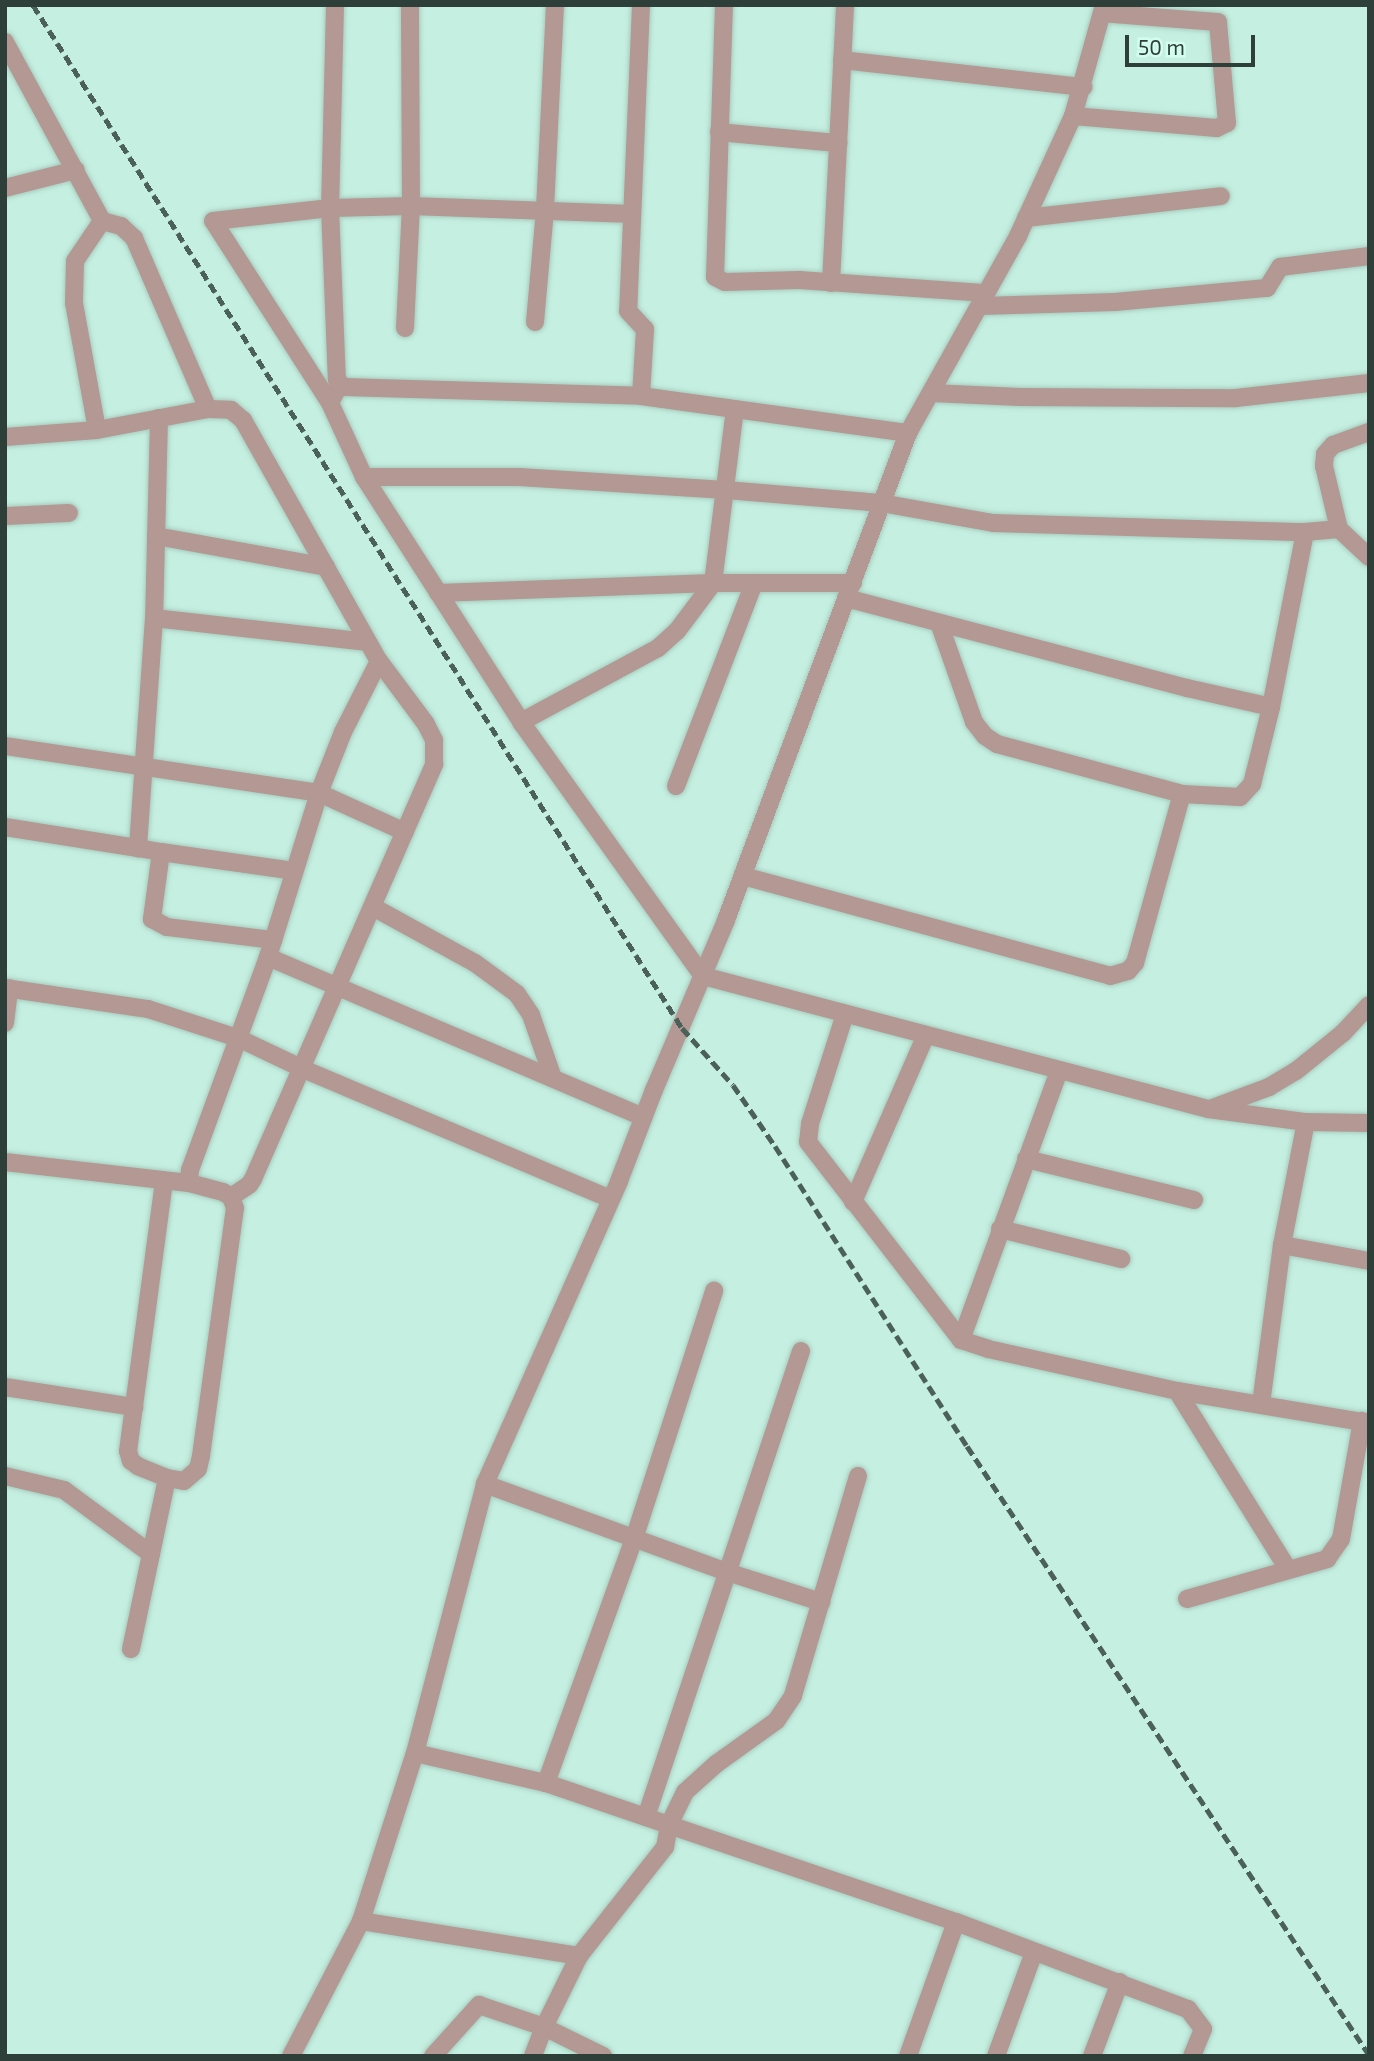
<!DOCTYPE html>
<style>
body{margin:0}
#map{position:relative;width:1374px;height:2061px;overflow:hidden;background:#c5efe1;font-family:"Exo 2",sans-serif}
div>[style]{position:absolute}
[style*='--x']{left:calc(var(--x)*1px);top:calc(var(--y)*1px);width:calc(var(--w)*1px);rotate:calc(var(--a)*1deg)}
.roads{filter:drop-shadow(0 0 2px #a7ccbf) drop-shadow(0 0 2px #a7ccbf)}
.minor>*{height:18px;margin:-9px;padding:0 9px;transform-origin:9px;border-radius:9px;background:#b39893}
.rail>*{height:5px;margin-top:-2.5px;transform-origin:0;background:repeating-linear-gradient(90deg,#4a6058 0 10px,transparent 0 15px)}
span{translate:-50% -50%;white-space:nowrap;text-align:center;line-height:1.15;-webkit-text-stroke:7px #d2fdef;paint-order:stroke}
.frame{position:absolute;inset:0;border:7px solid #2e3f39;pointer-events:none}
.scale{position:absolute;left:1125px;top:35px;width:130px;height:32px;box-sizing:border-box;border:4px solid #2e3f39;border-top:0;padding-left:9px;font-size:21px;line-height:24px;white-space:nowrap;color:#2e3f39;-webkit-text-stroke:5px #d2fdef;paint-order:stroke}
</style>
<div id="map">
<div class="roads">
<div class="minor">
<div style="--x:335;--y:5;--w:203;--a:91.4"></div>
<div style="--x:330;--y:208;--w:172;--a:87.7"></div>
<div style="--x:337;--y:380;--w:10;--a:45"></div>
<div style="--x:344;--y:387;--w:297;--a:1.7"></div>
<div style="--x:641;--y:396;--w:270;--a:7.9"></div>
<div style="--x:641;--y:5;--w:306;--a:92.4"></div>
<div style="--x:628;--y:311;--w:25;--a:47"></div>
<div style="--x:645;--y:329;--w:67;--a:93.4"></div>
<div style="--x:724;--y:5;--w:272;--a:91.9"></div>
<div style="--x:715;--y:277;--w:11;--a:27"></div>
<div style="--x:725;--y:282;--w:74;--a:-1.5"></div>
<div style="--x:799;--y:280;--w:188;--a:4"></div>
<div style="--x:5;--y:42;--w:204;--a:61.5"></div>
<div style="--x:102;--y:221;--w:48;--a:124"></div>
<div style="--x:75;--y:261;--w:42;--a:91.4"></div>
<div style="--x:74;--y:303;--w:129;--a:79.7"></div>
<div style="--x:97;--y:430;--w:92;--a:175.6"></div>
<div style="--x:842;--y:60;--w:243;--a:6.4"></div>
<div style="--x:1073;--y:116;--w:144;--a:4.8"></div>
<div style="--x:1217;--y:128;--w:11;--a:-27"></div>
<div style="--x:1227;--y:123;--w:101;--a:-95.1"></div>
<div style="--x:1218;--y:22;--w:116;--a:-175.6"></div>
<div style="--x:719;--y:132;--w:120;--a:5.3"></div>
<div style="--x:5;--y:188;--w:73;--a:-14.2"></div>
<div style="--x:1026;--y:218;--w:196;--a:-6.4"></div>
<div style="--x:102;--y:221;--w:20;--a:15"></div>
<div style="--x:121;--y:226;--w:18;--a:43"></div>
<div style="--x:134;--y:238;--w:186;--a:66.6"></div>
<div style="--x:831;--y:283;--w:278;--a:-87.1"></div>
<div style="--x:981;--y:306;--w:134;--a:-1.7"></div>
<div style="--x:1115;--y:302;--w:153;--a:-5.3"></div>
<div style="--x:1267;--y:288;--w:25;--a:-58"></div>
<div style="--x:1280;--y:267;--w:90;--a:-7"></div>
<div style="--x:535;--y:322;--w:113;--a:-84.9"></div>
<div style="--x:545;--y:209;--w:204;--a:-87.2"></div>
<div style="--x:405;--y:328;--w:122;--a:-87.2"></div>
<div style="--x:411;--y:206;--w:201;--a:-90.3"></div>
<div style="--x:340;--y:384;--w:21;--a:118"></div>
<div style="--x:330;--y:403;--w:81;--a:65.3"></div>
<div style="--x:364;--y:477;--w:291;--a:57.3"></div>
<div style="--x:521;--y:722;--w:312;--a:54.4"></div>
<div style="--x:703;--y:976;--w:522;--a:14.75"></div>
<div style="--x:1208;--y:1109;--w:99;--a:7.6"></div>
<div style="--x:1306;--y:1122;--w:63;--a:0.9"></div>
<div style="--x:931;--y:393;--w:89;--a:2.6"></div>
<div style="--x:1020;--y:397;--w:216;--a:0.3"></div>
<div style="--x:1236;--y:398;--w:134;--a:-6.4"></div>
<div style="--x:330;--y:403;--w:216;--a:-122.7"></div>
<div style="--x:213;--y:221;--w:118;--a:-6.3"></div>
<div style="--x:330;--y:208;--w:81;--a:-1.4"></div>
<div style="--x:411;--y:206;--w:221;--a:2.1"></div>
<div style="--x:159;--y:418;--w:200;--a:91.4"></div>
<div style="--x:154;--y:618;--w:231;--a:94"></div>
<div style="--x:138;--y:848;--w:23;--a:10"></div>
<div style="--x:161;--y:852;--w:68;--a:97.7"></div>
<div style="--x:152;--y:919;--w:17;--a:28"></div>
<div style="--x:167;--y:927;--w:107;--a:7"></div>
<div style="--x:97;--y:430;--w:113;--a:-10.7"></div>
<div style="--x:208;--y:409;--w:23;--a:2"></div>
<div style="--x:231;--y:410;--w:16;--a:40"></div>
<div style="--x:243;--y:420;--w:277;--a:60.6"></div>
<div style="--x:379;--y:661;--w:80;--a:116.9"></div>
<div style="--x:343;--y:732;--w:66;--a:111.5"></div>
<div style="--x:319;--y:793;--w:172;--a:107.3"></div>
<div style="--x:364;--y:477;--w:155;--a:0"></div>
<div style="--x:519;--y:477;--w:207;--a:3.6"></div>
<div style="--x:726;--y:490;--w:156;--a:4.8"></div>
<div style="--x:881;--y:503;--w:114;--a:10.1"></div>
<div style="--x:993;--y:523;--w:312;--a:1.7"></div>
<div style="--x:1305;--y:532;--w:34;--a:-5"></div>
<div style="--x:1339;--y:529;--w:41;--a:43"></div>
<div style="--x:5;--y:516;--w:64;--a:-2.7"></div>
<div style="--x:1339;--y:529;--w:65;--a:-103.4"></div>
<div style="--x:1324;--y:466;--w:12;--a:-85"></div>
<div style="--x:1325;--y:454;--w:12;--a:-48"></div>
<div style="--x:1333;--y:445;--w:38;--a:-20"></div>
<div style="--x:156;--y:536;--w:173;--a:10.3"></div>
<div style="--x:438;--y:593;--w:275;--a:-2.1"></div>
<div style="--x:713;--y:583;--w:140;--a:0"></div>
<div style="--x:846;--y:598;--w:353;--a:14.8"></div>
<div style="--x:1187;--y:688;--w:86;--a:12.7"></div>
<div style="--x:154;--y:618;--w:215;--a:6.4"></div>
<div style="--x:939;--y:623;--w:105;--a:70.5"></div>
<div style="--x:974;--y:722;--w:18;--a:52"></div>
<div style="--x:985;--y:736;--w:14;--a:34"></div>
<div style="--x:997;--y:744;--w:192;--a:15.1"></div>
<div style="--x:521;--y:722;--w:156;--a:-28.4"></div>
<div style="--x:658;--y:648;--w:25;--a:-42"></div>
<div style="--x:677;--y:631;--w:60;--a:-53.1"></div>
<div style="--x:713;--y:583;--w:175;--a:-82.8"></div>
<div style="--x:5;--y:746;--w:317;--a:8.5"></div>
<div style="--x:319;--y:793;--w:94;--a:24.4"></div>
<div style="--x:676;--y:786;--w:217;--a:-69"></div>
<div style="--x:5;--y:827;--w:135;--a:9"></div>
<div style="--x:161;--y:852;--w:134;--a:8.1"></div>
<div style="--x:743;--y:876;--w:380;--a:15.2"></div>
<div style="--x:1110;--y:976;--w:19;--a:-16"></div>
<div style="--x:1128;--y:971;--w:11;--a:-49"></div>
<div style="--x:1135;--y:963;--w:175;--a:-74.5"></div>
<div style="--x:1182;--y:794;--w:58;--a:3"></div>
<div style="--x:1240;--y:797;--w:18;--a:-47"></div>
<div style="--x:1252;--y:784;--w:79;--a:-76.1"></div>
<div style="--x:1271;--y:707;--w:178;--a:-79"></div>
<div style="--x:373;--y:907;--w:116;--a:28.8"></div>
<div style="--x:475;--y:963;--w:52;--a:36.4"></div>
<div style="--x:517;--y:994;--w:25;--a:56"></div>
<div style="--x:531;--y:1015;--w:67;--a:70.8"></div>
<div style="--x:5;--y:988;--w:145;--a:8.4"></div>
<div style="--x:148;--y:1009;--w:95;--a:17.9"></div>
<div style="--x:238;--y:1038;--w:72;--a:25.5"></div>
<div style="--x:303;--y:1069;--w:334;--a:22.9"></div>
<div style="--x:845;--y:1014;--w:115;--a:107.7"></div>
<div style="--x:810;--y:1124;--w:18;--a:96"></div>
<div style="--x:808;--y:1142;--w:250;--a:52.3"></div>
<div style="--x:961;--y:1340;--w:28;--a:18"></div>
<div style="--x:988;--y:1349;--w:194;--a:12.5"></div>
<div style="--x:1177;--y:1391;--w:195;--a:9.5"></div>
<div style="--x:5;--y:1023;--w:35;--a:-83"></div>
<div style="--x:1210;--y:1109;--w:63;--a:-20.4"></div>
<div style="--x:1269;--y:1087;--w:31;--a:-31"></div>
<div style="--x:1296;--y:1071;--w:60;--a:-39"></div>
<div style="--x:1343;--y:1033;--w:38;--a:-47"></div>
<div style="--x:1026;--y:1159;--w:173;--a:13.7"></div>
<div style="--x:5;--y:1162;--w:185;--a:6.5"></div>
<div style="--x:189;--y:1183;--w:13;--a:-86"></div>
<div style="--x:190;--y:1170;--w:227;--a:-69.9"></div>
<div style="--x:268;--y:957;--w:408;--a:23.1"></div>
<div style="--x:231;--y:1197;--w:22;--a:-34"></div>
<div style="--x:249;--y:1185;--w:7;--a:-56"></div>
<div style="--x:253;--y:1179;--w:453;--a:-66.4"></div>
<div style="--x:434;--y:764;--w:24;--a:-90"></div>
<div style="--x:434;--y:740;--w:18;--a:-117"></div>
<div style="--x:426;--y:724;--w:79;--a:-126.7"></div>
<div style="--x:853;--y:1202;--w:182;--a:-66.4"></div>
<div style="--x:1000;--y:1229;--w:125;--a:13.9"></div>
<div style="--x:1282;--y:1245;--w:88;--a:10.4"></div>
<div style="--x:961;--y:1340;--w:286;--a:-70"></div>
<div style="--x:5;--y:1387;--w:131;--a:8.8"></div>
<div style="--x:1177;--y:1391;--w:208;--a:58.1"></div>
<div style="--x:1261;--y:1404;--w:160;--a:-82.5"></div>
<div style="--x:1282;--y:1245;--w:125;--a:-79"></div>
<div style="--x:5;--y:1476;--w:61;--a:13.3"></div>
<div style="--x:64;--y:1490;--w:108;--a:36.3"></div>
<div style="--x:858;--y:1476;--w:229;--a:106.5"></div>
<div style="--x:793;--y:1696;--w:30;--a:124"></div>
<div style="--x:776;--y:1721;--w:74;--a:144.4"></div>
<div style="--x:716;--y:1764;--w:42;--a:137.9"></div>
<div style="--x:685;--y:1792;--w:37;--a:116"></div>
<div style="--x:669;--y:1825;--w:303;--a:18.7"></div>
<div style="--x:956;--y:1922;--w:248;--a:20.6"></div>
<div style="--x:1188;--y:2009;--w:25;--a:53"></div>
<div style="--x:1203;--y:2029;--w:29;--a:112"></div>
<div style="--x:167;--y:1478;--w:17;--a:10"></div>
<div style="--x:184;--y:1481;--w:18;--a:-41"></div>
<div style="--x:198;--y:1469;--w:13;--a:-77"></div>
<div style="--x:201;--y:1456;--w:250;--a:-82.2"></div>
<div style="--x:235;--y:1208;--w:12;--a:-110"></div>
<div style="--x:231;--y:1197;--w:9;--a:-148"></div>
<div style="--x:223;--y:1192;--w:35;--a:-165"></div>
<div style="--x:485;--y:1484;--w:258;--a:20"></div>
<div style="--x:727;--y:1572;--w:99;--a:17.7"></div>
<div style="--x:1187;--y:1599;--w:146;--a:-15.9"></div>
<div style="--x:1327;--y:1559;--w:24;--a:-55"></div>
<div style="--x:1341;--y:1539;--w:120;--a:-79.9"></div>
<div style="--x:131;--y:1649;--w:175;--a:-78.1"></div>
<div style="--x:167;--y:1478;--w:31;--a:-158"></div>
<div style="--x:138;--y:1466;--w:9;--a:-144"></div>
<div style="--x:131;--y:1461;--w:10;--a:-107"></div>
<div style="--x:128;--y:1451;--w:271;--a:-82.4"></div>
<div style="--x:415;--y:1753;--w:134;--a:12.9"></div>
<div style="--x:546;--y:1783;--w:130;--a:18.9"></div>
<div style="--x:669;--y:1825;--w:22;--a:100"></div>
<div style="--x:665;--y:1847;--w:139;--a:128.3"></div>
<div style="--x:579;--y:1956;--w:79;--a:116.2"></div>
<div style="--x:544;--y:2027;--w:66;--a:26.2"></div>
<div style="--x:546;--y:1783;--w:259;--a:-70.2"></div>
<div style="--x:634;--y:1539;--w:261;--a:-72.1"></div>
<div style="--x:646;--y:1817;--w:491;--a:-71.6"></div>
<div style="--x:361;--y:1921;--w:221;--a:9.1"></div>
<div style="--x:291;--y:2056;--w:152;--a:-62.6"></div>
<div style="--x:361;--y:1921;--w:176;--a:-72.2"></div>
<div style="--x:415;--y:1753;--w:278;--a:-75.4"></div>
<div style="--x:485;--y:1484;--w:331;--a:-66.1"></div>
<div style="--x:619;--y:1181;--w:97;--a:-69"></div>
<div style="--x:654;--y:1090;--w:185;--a:-67"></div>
<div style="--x:726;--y:920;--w:520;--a:-69.51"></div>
<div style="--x:908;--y:433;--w:226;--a:-60.8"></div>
<div style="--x:1018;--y:236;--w:132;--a:-65.4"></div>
<div style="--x:1073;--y:116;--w:115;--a:-74.4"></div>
<div style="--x:433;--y:2056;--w:69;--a:-48"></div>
<div style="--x:479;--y:2005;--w:69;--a:18.7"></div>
<div style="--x:544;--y:2027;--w:31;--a:111"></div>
<div style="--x:908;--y:2056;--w:142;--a:-70.3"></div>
<div style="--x:996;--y:2056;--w:111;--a:-69.9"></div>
<div style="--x:1092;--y:2056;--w:79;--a:-69.3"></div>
</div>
</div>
<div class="rail">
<div style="--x:33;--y:5;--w:1211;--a:57.61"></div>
<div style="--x:682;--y:1028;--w:76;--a:48.2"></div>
<div style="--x:733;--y:1085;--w:74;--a:55.5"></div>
<div style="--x:775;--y:1146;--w:356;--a:57.4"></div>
<div style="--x:967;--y:1446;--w:730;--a:56.57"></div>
</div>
<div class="frame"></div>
<div class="scale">50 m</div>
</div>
